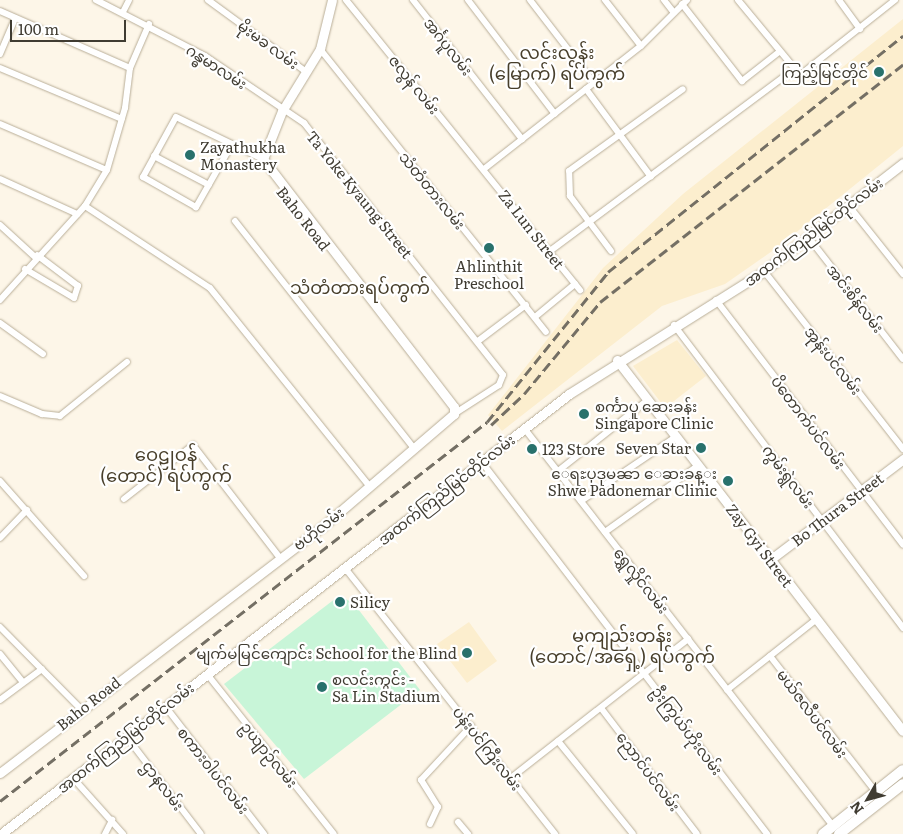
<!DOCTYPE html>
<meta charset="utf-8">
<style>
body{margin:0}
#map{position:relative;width:903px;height:834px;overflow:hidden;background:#fdf6e8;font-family:Literata,"Noto Sans Myanmar",serif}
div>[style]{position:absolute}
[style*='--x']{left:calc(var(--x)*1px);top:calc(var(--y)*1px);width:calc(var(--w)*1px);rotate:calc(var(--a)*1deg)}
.built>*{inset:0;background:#fceece}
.green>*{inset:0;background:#c8f5d8}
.roads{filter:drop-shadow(0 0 1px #b9ae98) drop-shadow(0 0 1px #b9ae98)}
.street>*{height:6px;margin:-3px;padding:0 3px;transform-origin:3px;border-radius:3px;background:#fff}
.secondary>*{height:9px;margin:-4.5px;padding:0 4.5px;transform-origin:4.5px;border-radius:4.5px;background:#fff}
.primary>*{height:10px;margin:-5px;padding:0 5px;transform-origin:5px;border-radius:5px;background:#fff}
.rail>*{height:2.5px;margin-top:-1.25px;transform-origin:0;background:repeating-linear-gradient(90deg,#746f64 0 10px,transparent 0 15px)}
.dots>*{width:14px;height:14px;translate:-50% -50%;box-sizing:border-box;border:2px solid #fff;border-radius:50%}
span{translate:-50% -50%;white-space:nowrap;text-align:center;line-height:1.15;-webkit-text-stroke:4.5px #fff;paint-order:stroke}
.street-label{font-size:15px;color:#403c32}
.poi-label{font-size:15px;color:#403c32}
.right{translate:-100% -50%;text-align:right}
.left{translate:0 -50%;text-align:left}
.quarter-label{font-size:18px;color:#483f2b}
.north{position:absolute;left:843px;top:774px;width:50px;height:50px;-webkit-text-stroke:4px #fff;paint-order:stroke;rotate:232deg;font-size:14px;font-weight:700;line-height:20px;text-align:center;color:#403c32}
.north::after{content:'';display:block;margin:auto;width:18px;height:22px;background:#403c32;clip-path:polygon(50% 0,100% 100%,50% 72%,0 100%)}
.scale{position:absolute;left:10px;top:20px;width:116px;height:22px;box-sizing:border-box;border:2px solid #403c32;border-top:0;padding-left:6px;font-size:15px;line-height:18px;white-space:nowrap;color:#403c32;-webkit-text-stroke:4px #fff;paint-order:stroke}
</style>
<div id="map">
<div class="built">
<div style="clip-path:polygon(903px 19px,903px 146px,778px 247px,725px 284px,662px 306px,502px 431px,488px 415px,603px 268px,683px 194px)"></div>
<div style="clip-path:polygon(677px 340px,706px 376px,665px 408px,633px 366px)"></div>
<div style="clip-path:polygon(469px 622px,497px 661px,467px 683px,437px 644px)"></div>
</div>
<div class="green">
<div style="clip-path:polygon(340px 595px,355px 605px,420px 690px,304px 779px,224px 684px)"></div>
</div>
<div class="roads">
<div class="street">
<div style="--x:96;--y:0;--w:123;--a:27.2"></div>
<div style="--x:205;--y:56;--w:120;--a:34.1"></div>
<div style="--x:304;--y:123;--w:321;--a:51.7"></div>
<div style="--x:503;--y:375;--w:11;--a:112"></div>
<div style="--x:499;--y:385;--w:54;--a:147.2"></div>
<div style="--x:208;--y:0;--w:120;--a:36.2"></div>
<div style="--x:346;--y:0;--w:373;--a:51.1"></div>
<div style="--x:413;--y:0;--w:177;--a:51.9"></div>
<div style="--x:468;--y:0;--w:143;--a:52.7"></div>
<div style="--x:530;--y:0;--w:105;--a:52.4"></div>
<div style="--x:605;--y:0;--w:58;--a:52"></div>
<div style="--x:664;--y:0;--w:16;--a:52"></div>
<div style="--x:738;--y:0;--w:97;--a:50.4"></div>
<div style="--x:800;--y:75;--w:121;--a:-38.3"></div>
<div style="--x:839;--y:0;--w:36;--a:54"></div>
<div style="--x:682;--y:4;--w:98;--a:52.1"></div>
<div style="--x:742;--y:81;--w:47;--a:-38.1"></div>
<div style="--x:0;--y:11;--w:142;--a:23.7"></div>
<div style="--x:123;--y:12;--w:13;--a:-63"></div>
<div style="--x:320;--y:49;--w:362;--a:51.4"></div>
<div style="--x:0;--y:54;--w:39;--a:-67"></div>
<div style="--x:0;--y:68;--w:132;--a:22.7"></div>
<div style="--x:586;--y:89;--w:109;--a:53.5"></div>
<div style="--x:0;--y:124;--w:116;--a:23.3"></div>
<div style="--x:232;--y:144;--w:73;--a:119.7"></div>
<div style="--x:196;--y:207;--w:61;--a:-150.5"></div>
<div style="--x:143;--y:177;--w:68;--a:-61.2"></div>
<div style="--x:176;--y:117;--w:97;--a:25.8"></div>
<div style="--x:154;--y:156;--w:62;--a:27.8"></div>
<div style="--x:484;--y:169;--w:199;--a:-38.1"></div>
<div style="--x:641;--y:46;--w:65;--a:-45"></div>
<div style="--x:0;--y:179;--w:85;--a:24.4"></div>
<div style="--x:85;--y:206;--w:149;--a:33.3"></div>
<div style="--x:210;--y:288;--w:255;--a:51.2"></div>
<div style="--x:849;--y:206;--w:87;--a:51.5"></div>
<div style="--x:235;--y:221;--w:291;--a:51.8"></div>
<div style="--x:0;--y:225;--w:47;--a:42.4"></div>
<div style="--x:809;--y:238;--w:153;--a:52.2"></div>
<div style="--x:550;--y:251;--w:304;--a:-36.7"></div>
<div style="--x:611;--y:251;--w:69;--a:-126.7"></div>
<div style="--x:570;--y:196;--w:25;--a:-92"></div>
<div style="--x:569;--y:171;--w:140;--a:-35.7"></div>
<div style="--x:25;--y:269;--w:57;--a:30.6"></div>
<div style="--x:74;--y:298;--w:13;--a:-72"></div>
<div style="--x:78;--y:286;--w:51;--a:-142.9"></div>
<div style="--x:764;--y:271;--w:226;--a:52"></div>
<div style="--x:0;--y:300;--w:127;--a:-47.9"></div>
<div style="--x:85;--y:206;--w:42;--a:-58.6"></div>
<div style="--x:107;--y:170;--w:65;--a:-73.8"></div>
<div style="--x:125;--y:108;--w:40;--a:-82.9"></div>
<div style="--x:130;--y:68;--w:48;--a:-66.6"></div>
<div style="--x:716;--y:300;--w:308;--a:52.6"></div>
<div style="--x:535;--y:317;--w:52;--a:-39.5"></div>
<div style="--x:0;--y:323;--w:53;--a:35.8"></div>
<div style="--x:674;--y:325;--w:380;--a:52.9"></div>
<div style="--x:478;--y:341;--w:60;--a:-36.9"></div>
<div style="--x:0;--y:396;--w:46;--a:23.2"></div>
<div style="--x:42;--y:414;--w:18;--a:6"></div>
<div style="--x:60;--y:416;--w:86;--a:-38.9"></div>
<div style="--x:524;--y:428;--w:504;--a:52.17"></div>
<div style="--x:481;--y:461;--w:470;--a:52.5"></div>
<div style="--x:558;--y:471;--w:115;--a:-38.3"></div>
<div style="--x:0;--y:481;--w:127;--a:48.5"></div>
<div style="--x:124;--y:499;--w:88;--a:-38"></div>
<div style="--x:193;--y:445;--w:143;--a:52.4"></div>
<div style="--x:581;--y:501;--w:116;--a:-34.1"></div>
<div style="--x:605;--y:532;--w:115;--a:-35.5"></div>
<div style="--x:0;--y:538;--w:39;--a:-46"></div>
<div style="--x:345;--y:568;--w:339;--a:51.7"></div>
<div style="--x:0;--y:627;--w:114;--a:45.4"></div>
<div style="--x:0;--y:654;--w:36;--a:51"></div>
<div style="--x:770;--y:656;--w:172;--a:52.1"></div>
<div style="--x:207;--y:674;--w:204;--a:51.6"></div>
<div style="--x:727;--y:690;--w:115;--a:-38.3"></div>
<div style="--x:0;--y:700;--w:52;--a:-36.4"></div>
<div style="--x:165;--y:706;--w:162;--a:52.3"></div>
<div style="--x:601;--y:708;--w:158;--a:52.7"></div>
<div style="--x:126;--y:736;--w:123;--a:52.6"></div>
<div style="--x:558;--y:741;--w:119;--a:51.1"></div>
<div style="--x:512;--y:777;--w:224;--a:-38.1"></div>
<div style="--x:73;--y:778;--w:75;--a:48.2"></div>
<div style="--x:458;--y:822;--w:16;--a:50"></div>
<div style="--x:430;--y:824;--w:19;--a:-65"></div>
<div style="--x:438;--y:807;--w:32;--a:-122"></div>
<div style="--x:421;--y:780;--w:74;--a:-47.2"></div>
<div style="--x:105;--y:834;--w:16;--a:-63"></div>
</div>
<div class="secondary">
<div style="--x:617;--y:360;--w:468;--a:52.4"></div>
<div style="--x:771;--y:559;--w:166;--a:-37.1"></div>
<div style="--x:0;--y:773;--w:405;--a:-37.4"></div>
<div style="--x:322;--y:527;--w:174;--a:-40.6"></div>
<div style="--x:454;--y:414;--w:7;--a:-90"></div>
<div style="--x:454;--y:407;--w:313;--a:-127.6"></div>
<div style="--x:263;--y:159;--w:52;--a:-68.4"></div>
<div style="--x:282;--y:111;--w:73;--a:-58.5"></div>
<div style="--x:320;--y:49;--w:50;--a:-76.2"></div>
<div style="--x:1;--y:834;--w:718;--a:-37.76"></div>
<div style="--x:569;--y:394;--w:231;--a:-32.2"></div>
<div style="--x:764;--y:271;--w:176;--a:-37.8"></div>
</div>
<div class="primary">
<div style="--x:823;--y:834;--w:102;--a:-38.7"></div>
<div style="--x:839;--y:834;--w:81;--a:-38"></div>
</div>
</div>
<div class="rail">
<div style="--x:491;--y:425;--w:45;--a:-43.2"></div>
<div style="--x:524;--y:394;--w:119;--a:-50.4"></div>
<div style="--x:600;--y:302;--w:385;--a:-38.1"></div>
<div style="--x:0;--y:801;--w:617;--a:-37.89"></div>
<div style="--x:487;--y:422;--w:193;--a:-51.1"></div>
<div style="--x:608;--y:272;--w:378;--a:-38.7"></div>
</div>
<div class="dots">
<div style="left:879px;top:72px;background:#28716c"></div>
<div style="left:190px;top:155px;background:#28716c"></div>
<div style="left:489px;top:248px;background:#28716c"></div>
<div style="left:584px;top:414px;background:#28716c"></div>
<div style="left:701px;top:448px;background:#28716c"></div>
<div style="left:532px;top:449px;background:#28716c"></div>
<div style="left:728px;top:481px;background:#28716c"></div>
<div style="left:340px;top:602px;background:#28716c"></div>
<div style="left:467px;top:653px;background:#28716c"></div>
<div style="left:322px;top:687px;background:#28716c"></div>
</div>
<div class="street-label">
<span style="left:269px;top:44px;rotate:36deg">မိုးမခ လမ်း</span>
<span style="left:449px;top:46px;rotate:52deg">အင်္ဂပူလမ်း</span>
<span style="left:217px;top:66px;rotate:33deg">ဂန္ဓမာလမ်း</span>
<span style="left:415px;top:84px;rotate:51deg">ဇလွန် လမ်း</span>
<span style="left:433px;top:190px;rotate:51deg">သံတံတားလမ်း</span>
<span style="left:360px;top:194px;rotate:51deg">Ta Yoke Kyaung Street</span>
<span style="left:304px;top:218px;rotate:52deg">Baho Road</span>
<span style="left:532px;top:229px;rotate:52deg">Za Lun Street</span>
<span style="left:813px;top:231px;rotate:-37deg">အထက်ကြည်မြင်တိုင်လမ်း</span>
<span style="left:856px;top:298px;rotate:52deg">အင်းစိန်လမ်း</span>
<span style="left:834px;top:360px;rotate:52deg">အုန်းပင်လမ်း</span>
<span style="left:809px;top:422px;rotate:53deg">ပိတောက်ပင်လမ်း</span>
<span style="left:789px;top:476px;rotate:53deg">ကွမ်းရွဲလမ်း</span>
<span style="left:446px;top:489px;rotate:-38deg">အထက်ကြည်မြင်တိုင်လမ်း</span>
<span style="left:837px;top:509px;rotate:-37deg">Bo Thura Street</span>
<span style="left:318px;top:528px;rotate:-38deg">ဗဟိုလမ်း</span>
<span style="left:760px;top:545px;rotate:53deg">Zay Gyi Street</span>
<span style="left:642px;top:580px;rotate:52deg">ရွှေလှိုင်လမ်း</span>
<span style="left:88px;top:703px;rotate:-38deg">Baho Road</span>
<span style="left:813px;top:713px;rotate:53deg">မယ်ဇလီပင်လမ်း</span>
<span style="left:688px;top:730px;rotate:53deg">ဦးကြွယ်ဟိုးလမ်း</span>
<span style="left:125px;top:737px;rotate:-38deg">အထက်ကြည်မြင်တိုင်လမ်း</span>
<span style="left:488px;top:748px;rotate:52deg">ပန်းပင်ကြီးလမ်း</span>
<span style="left:270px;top:754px;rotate:51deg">ဥယျာဉ်လမ်း</span>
<span style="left:214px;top:770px;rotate:52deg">စကားဝါပင်လမ်း</span>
<span style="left:649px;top:771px;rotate:53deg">ညောင်ပင်လမ်း</span>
<span style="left:164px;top:785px;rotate:53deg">ဌာနလမ်း</span>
</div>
<div class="poi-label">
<span class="right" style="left:868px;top:72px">ကြည့်မြင်တိုင်</span>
<span class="left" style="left:200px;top:155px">Zayathukha<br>Monastery</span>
<span style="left:489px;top:274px">Ahlinthit<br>Preschool</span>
<span class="left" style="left:595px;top:414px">စင်္ကာပူ ဆေးခန်း<br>Singapore Clinic</span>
<span class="right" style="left:691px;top:448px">Seven Star</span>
<span class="left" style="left:542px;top:449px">123 Store</span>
<span class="right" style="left:717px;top:481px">ေရႊပုဒုမၼာ ေဆးခန္း<br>Shwe Padonemar Clinic</span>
<span class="left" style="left:350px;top:602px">Silicy</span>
<span class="right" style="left:457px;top:653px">မျက်မမြင်ကျောင်း School for the Blind</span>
<span class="left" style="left:332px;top:687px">စလင်းကွင်း -<br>Sa Lin Stadium</span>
</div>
<div class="quarter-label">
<span style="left:557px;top:63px">လင်းလွန်း<br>(မြောက်) ရပ်ကွက်</span>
<span style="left:360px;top:287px">သံတံတားရပ်ကွက်</span>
<span style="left:166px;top:465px">ဝေဠုဝန်<br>(တောင်) ရပ်ကွက်</span>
<span style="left:622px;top:646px">မကျည်းတန်း<br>(တောင်/အရှေ့) ရပ်ကွက်</span>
</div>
<div class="north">N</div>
<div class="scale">100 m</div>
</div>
